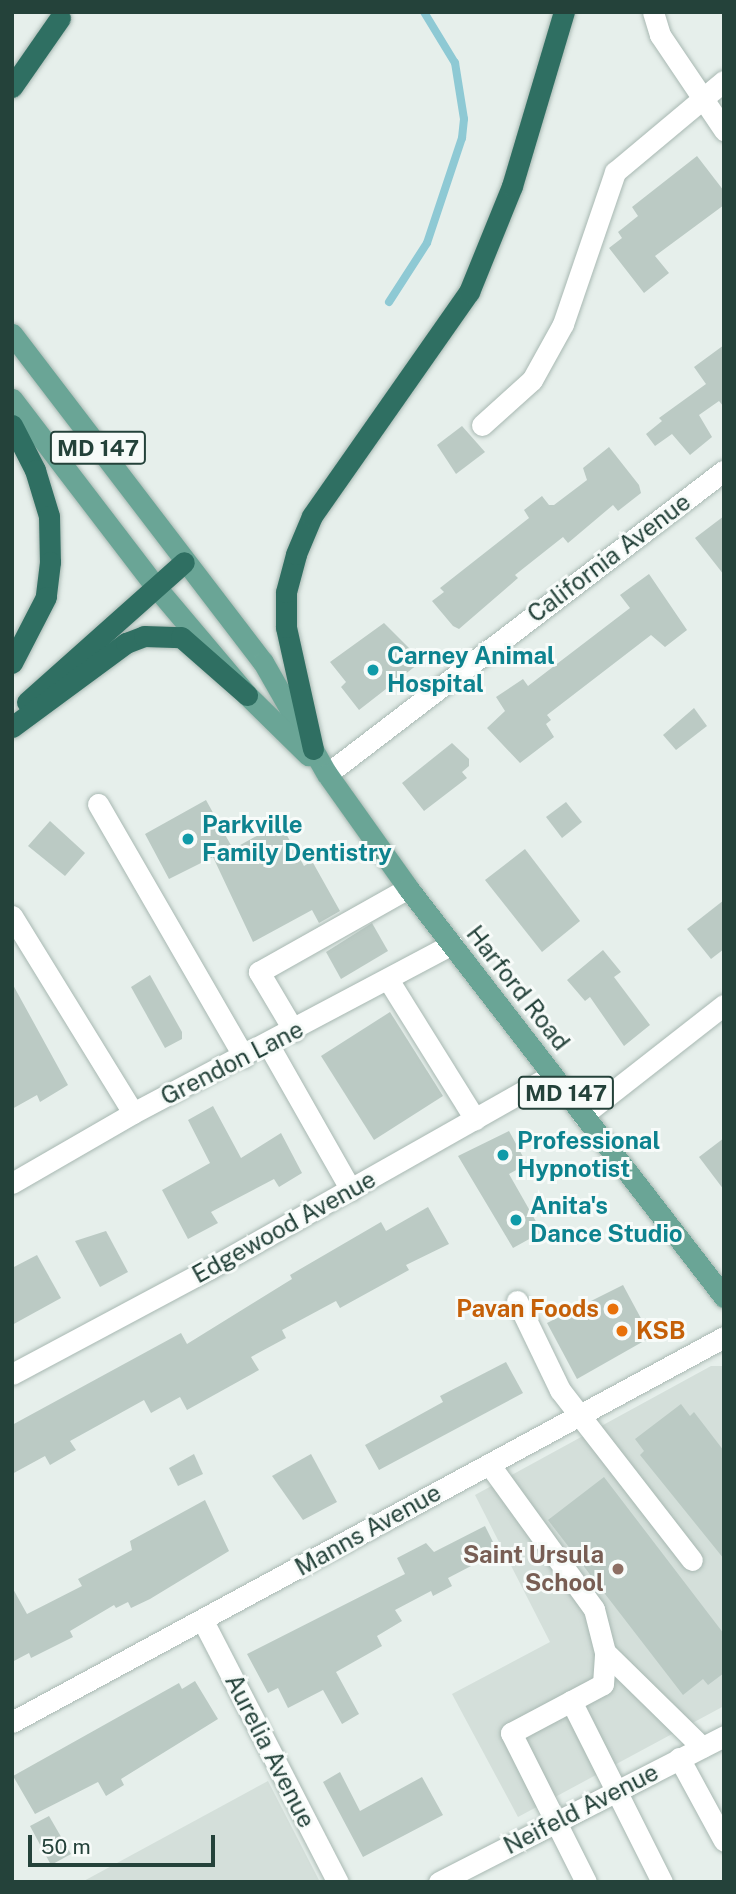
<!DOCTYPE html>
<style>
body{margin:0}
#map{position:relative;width:736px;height:1894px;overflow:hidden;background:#e6efeb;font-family:"Public Sans",sans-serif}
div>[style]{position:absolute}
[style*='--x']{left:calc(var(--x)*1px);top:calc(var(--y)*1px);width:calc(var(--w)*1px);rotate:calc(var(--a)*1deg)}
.built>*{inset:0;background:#d4dfda}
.stream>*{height:8px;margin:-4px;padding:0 4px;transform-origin:4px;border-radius:4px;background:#8ec9d4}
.building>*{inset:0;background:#bbcac4}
.roads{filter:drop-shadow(0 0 2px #a8b8b2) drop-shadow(0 0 2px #a8b8b2)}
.minor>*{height:21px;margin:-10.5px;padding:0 10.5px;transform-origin:10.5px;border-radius:10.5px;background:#fff}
.major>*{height:21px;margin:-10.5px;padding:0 10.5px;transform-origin:10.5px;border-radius:10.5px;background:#6aa596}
.highway>*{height:21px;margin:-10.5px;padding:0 10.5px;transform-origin:10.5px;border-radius:10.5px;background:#2f6f62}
.dots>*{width:19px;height:19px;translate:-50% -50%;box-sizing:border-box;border:4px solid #f7fbf9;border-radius:50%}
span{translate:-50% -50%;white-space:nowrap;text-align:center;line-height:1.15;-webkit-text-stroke:6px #f7fbf9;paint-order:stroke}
.shield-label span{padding:2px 5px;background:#f7fbf9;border:2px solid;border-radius:5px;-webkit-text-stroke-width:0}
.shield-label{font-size:23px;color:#24423a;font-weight:700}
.street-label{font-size:24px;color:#24423a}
.culture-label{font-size:24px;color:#0d838f;font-weight:700}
.left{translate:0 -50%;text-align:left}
.food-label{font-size:24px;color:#c56008;font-weight:700}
.right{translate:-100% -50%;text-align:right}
.education-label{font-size:24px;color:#785e54;font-weight:700}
.frame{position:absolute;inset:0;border:14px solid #24423a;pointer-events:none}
.scale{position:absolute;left:28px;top:1835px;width:187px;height:32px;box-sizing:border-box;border:4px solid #24423a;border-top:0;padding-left:9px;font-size:21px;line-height:24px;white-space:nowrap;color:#24423a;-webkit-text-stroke:5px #f7fbf9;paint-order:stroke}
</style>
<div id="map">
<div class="built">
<div style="clip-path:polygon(711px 1366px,724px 1366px,724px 1706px,518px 1817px,452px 1694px,550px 1642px,475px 1495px)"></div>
<div style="clip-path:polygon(268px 1781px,320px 1882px,82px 1882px)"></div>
</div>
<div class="stream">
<div style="--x:389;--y:302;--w:70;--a:-57.2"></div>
<div style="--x:427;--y:243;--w:111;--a:-71.6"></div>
<div style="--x:462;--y:138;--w:19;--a:-84"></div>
<div style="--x:464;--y:119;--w:57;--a:-99.1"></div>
<div style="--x:455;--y:63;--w:60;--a:-121.3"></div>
</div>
<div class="building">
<div style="clip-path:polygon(697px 156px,724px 191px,724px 205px,655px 256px,669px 273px,644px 293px,609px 248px,622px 238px,618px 232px,638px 216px,632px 207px)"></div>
<div style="clip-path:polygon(724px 345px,724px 407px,719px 401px,699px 415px,712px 437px,690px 455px,672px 434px,655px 446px,646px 434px,662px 421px,659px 418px,706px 384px,694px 367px)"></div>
<div style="clip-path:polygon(462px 426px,485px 452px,456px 474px,437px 445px)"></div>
<div style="clip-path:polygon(609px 447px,639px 485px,641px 493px,618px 511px,613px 505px,568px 543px,563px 537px,515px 575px,518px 578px,459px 629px,453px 626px,432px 601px,444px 592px,440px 588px,529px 518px,524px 510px,542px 496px,549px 505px,554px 505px,587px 480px,583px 468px)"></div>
<div style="clip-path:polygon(724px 516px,724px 575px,695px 538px)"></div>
<div style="clip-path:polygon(649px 574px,687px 630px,665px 647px,651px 635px,547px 715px,551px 720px,546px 724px,554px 737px,520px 763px,487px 728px,505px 711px,496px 697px,523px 679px,528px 686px,630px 608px,620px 595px)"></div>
<div style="clip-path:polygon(384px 623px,422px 661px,359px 710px,341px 687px,346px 682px,330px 662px)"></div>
<div style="clip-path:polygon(694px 708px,707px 726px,676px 750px,663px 735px)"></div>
<div style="clip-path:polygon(452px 743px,469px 759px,469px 766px,462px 772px,467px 778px,424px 811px,402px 783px)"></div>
<div style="clip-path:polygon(206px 800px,233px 849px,280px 823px,304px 866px,312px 861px,340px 911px,319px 923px,312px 910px,253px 942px,213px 857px,169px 879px,145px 834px)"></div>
<div style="clip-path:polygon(566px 802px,582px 822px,562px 838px,546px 817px)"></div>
<div style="clip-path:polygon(50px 821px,85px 853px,65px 876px,28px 846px)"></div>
<div style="clip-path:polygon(525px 849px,580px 921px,542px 952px,485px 880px)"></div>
<div style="clip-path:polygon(724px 900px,724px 949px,711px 959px,687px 929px)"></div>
<div style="clip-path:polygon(372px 923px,388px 951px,341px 979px,326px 952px)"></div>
<div style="clip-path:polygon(603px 950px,621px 972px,614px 977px,650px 1025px,624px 1046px,590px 997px,585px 1001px,567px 980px)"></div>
<div style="clip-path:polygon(150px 975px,182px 1032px,182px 1039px,165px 1048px,131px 987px)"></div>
<div style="clip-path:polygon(12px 983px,68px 1085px,40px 1102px,37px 1095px,12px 1109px)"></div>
<div style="clip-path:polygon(390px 1012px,443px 1096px,374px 1140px,321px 1056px)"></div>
<div style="clip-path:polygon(213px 1106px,241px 1158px,281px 1133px,302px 1173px,279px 1187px,274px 1179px,211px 1212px,218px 1223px,188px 1239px,162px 1190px,210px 1163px,188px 1120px)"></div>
<div style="clip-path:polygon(509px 1131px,527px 1164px,509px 1174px,542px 1232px,513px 1248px,458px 1156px)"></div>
<div style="clip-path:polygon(724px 1138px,724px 1190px,699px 1157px)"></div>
<div style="clip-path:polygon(428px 1207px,449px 1244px,406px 1265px,409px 1270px,340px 1308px,336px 1301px,282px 1330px,286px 1338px,251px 1357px,259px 1370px,187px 1410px,180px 1397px,151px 1413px,144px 1400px,70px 1441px,76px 1450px,50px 1465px,45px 1456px,12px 1474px,12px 1425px,181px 1333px,187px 1344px,292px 1279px,290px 1275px,381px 1222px,386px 1231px)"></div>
<div style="clip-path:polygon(106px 1231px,128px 1272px,100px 1287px,75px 1241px)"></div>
<div style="clip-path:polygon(37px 1255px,61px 1298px,12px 1325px,12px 1268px)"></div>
<div style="clip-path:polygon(623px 1285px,651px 1337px,577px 1379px,547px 1323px)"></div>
<div style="clip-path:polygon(506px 1362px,523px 1393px,379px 1470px,365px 1445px,443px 1402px,440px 1396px)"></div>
<div style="clip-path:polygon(681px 1404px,690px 1416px,694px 1412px,724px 1451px,724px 1559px,640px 1455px,644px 1451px,635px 1439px)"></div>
<div style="clip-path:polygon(194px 1454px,203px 1474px,178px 1486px,169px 1468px)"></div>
<div style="clip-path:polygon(311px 1454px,337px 1502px,303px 1520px,272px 1476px)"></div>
<div style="clip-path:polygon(604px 1477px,724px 1634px,724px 1673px,708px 1685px,703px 1679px,683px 1695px,548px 1520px)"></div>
<div style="clip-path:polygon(205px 1500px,229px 1551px,150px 1599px,131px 1608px,128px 1602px,116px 1608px,114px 1605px,70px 1631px,73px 1637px,31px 1658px,29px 1653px,12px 1662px,12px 1587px,27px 1614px,82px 1586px,78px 1579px,132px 1550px,130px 1541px)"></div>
<div style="clip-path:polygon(485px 1526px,498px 1552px,448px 1578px,452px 1586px,433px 1596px,431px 1591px,395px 1610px,402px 1621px,377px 1636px,382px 1646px,336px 1672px,359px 1714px,342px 1724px,323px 1690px,288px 1708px,278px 1688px,268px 1693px,247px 1654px,405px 1574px,397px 1558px,426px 1543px,434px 1552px)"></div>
<div style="clip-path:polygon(195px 1681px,218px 1719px,121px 1779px,124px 1785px,106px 1796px,98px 1782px,35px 1814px,13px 1776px,179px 1683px,182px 1689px)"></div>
<div style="clip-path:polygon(340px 1772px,360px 1811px,422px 1777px,443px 1815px,363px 1857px,323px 1782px)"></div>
<div style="clip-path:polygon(49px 1816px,71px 1854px,51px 1865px,30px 1826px)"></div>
</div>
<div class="roads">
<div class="minor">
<div style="--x:653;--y:12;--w:24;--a:73"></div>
<div style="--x:660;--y:35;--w:115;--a:56"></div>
<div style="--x:482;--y:425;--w:67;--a:-42"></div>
<div style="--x:532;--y:380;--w:64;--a:-61"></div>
<div style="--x:563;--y:324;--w:161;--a:-71.1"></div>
<div style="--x:615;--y:172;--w:142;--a:-39.9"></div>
<div style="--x:327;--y:774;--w:499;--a:-37.4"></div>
<div style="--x:98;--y:804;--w:292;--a:60"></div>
<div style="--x:12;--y:916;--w:231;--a:58.4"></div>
<div style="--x:389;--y:981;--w:163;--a:58.1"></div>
<div style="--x:294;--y:1031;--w:69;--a:-120.7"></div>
<div style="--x:259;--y:972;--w:171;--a:-29.4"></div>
<div style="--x:268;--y:1044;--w:168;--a:60.4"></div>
<div style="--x:583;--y:1115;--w:179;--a:-38"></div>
<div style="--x:12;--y:1183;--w:140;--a:-30"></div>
<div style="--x:133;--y:1113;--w:361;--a:-27.9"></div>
<div style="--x:517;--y:1301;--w:99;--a:64.2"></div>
<div style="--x:560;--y:1390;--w:215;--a:52.2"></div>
<div style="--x:12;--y:1374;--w:223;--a:-28.1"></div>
<div style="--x:209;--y:1269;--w:394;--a:-29.5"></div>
<div style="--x:489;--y:1464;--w:179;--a:54.1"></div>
<div style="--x:594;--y:1609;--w:44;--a:75.7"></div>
<div style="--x:605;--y:1652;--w:136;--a:44.4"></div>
<div style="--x:203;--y:1621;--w:294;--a:62.7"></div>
<div style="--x:571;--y:1701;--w:203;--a:63.3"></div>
<div style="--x:12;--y:1722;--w:809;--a:-28.4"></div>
<div style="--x:679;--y:1758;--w:94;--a:61.5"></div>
<div style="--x:439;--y:1882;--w:320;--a:-27.1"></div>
<div style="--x:586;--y:1882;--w:167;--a:-116.7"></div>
<div style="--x:511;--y:1733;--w:104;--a:-28"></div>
<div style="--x:603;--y:1684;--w:32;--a:-86"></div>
</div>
<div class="major">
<div style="--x:12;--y:334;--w:413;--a:52.6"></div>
<div style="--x:263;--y:662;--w:129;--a:60.3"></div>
<div style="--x:327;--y:774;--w:140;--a:54.6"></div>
<div style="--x:408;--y:888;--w:517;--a:52.31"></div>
<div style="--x:12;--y:399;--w:235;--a:52.6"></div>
<div style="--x:155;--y:586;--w:143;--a:49.8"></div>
<div style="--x:247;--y:695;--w:86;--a:44.5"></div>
</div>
<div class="highway">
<div style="--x:12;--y:87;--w:84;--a:-55.2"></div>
<div style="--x:12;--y:425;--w:51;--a:62.9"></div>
<div style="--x:35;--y:470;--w:48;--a:73.1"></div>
<div style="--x:49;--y:516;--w:46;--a:88.8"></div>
<div style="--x:50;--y:562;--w:35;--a:97"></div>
<div style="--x:46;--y:597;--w:74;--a:117.3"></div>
<div style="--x:27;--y:702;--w:210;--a:-41.7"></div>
<div style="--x:12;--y:727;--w:142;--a:-36.4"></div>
<div style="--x:126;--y:643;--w:19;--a:-21"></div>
<div style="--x:144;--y:636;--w:37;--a:2"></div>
<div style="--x:181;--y:637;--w:88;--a:41.3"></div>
<div style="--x:313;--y:749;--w:125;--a:-102.5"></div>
<div style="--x:286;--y:627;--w:35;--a:-90"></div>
<div style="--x:286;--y:592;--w:39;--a:-75"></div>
<div style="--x:296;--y:554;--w:41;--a:-67.2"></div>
<div style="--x:312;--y:516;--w:274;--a:-55"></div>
<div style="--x:469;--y:292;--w:114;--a:-67.9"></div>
<div style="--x:512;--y:186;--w:182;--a:-73.4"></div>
</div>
</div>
<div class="dots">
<div style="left:373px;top:670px;background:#0f9aa8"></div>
<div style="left:188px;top:839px;background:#0f9aa8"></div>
<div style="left:503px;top:1155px;background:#0f9aa8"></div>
<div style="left:516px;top:1220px;background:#0f9aa8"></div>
<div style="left:613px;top:1309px;background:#e8710a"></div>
<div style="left:622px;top:1331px;background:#e8710a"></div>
<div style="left:618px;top:1569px;background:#8d6e63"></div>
</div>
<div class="shield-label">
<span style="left:98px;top:448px">MD 147</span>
<span style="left:566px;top:1093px">MD 147</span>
</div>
<div class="street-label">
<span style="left:609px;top:558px;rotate:-37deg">California Avenue</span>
<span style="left:518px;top:988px;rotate:52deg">Harford Road</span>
<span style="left:232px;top:1063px;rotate:-27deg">Grendon Lane</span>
<span style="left:284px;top:1227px;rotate:-29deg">Edgewood Avenue</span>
<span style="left:368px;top:1530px;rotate:-29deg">Manns Avenue</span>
<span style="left:270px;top:1751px;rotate:63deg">Aurelia Avenue</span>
<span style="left:581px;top:1809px;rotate:-27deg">Neifeld Avenue</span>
</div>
<div class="culture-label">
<span class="left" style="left:387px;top:670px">Carney Animal<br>Hospital</span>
<span class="left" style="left:202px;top:839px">Parkville<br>Family Dentistry</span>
<span class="left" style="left:517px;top:1155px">Professional<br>Hypnotist</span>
<span class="left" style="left:530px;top:1220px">Anita's<br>Dance Studio</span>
</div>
<div class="food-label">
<span class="right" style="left:599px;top:1309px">Pavan Foods</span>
<span class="left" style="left:636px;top:1331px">KSB</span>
</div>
<div class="education-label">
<span class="right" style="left:604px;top:1569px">Saint Ursula<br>School</span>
</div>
<div class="frame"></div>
<div class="scale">50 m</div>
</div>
